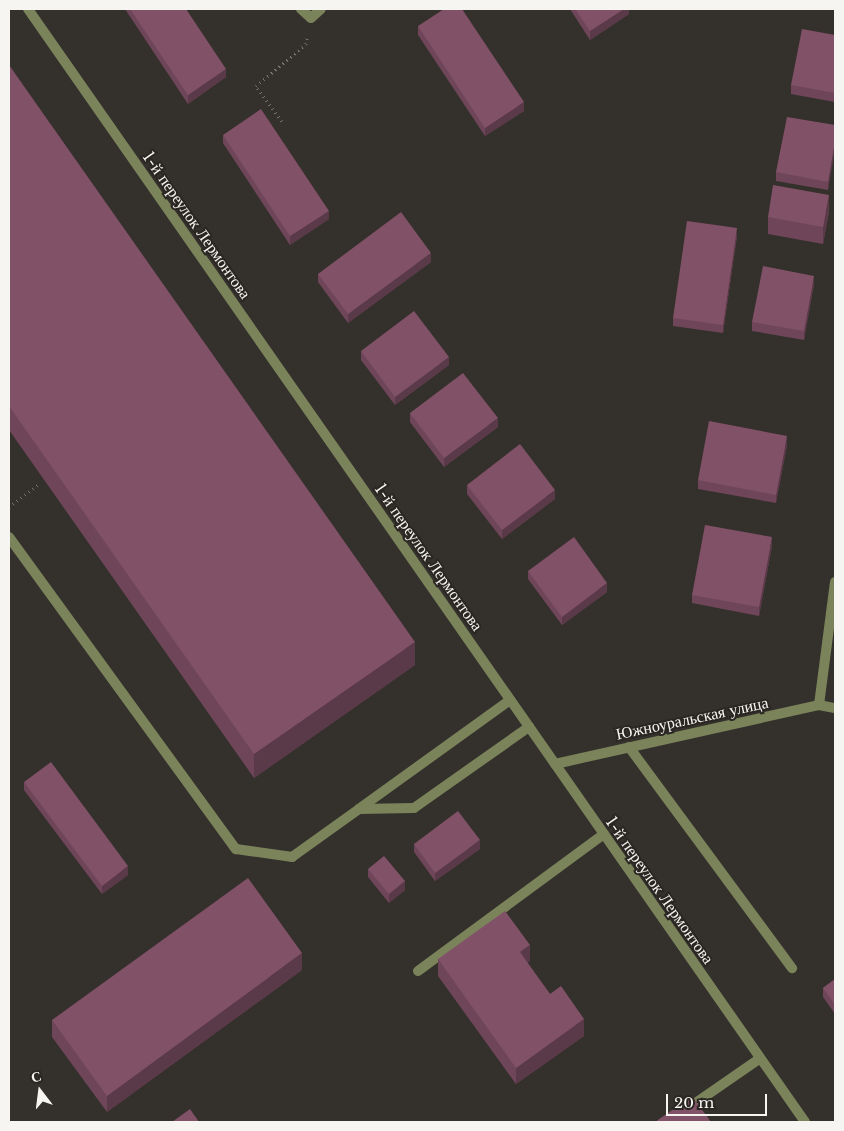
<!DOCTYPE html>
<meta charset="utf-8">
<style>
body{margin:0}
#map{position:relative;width:844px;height:1131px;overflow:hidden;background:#34302c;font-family:"Libre Baskerville",serif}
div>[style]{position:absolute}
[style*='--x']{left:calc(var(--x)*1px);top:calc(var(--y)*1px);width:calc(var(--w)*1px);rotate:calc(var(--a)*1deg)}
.path>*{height:3px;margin-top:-1.5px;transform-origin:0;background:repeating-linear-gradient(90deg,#787471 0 1px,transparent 0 5px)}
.service>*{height:10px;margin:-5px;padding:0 5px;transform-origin:5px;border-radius:5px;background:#7a835a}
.minor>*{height:10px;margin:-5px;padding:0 5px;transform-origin:5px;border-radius:5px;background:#7a835a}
.tertiary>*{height:10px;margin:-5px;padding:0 5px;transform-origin:5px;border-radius:5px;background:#7a835a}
.wall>*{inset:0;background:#6f4659}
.shaded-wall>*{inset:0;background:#5a3948}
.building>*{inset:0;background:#815167}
span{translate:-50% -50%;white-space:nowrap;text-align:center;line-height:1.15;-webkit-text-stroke:4px #2a2622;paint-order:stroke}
.street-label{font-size:16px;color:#f7f5f2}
.frame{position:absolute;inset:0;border:10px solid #f7f5f2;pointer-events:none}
.north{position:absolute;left:15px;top:1066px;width:50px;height:50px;-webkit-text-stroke:4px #2a2622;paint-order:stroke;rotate:345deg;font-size:14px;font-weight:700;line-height:20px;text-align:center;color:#f7f5f2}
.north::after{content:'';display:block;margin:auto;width:18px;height:22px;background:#f7f5f2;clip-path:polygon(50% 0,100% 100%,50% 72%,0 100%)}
.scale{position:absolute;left:666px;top:1094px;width:101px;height:22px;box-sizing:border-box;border:2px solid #f7f5f2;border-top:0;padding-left:6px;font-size:15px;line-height:18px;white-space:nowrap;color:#f7f5f2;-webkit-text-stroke:4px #2a2622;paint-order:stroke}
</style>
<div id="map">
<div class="path">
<div style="--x:282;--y:121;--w:44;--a:-126.6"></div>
<div style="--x:256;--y:86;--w:65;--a:-40"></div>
<div style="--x:306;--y:44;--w:6;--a:-81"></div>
<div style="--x:9;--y:507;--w:39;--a:-37"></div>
</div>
<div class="service">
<div style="--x:301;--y:9;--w:13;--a:42"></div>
<div style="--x:311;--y:18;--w:13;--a:-42"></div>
<div style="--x:9;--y:537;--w:386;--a:54"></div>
<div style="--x:236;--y:849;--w:57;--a:8.1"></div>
<div style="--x:292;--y:857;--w:82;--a:-35.6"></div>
<div style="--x:510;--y:700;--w:186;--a:144.2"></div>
<div style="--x:359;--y:809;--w:55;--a:-1"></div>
<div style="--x:414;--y:808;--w:141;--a:-35.2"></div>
<div style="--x:629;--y:747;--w:275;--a:53.6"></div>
<div style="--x:418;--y:971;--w:231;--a:-36.4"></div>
<div style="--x:668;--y:1122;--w:111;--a:-34.7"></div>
</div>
<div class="minor">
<div style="--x:819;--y:705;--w:124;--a:-82.6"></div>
<div style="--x:555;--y:764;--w:271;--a:-12.6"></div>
<div style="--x:819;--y:705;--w:16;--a:11"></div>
</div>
<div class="tertiary">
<div style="--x:28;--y:9;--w:1357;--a:55.08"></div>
</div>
<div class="wall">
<div style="clip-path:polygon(125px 9px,186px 9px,226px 77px,188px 104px)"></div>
<div style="clip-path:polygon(570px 9px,629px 9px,629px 14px,590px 40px)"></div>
<div style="clip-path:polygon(418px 26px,524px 111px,485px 136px,418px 35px)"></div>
<div style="clip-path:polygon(835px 35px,835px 102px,791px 94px,791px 85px)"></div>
<div style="clip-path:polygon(9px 65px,415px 665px,254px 778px,9px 430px)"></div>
<div style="clip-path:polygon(835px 125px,828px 190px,776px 181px,776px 172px)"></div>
<div style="clip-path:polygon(223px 135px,329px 219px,290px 245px,223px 143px)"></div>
<div style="clip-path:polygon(829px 212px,823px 244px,768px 234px,768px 217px)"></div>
<div style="clip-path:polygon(737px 236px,723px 333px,673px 326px,673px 318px)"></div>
<div style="clip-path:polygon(431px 262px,348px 323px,318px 282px,318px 274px)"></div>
<div style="clip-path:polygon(814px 284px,804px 340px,752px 331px,752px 322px)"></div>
<div style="clip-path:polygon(361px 351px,449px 365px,395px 405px,361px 360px)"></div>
<div style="clip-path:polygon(410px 413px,498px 427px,444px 467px,410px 422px)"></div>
<div style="clip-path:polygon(787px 445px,776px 503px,698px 489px,698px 480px)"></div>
<div style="clip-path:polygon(467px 485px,555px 499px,502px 539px,467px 494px)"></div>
<div style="clip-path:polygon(772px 546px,759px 616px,692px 603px,692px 595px)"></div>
<div style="clip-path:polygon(528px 571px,607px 592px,562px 625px,528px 579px)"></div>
<div style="clip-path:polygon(24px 782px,128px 875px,102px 894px,24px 790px)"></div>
<div style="clip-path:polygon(414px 844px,480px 849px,435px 881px,414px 852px)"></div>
<div style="clip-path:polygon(368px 869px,405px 890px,389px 903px,368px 877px)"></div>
<div style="clip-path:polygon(438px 959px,530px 961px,527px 963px,550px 994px,584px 1036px,516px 1084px,438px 976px)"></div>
<div style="clip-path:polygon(302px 970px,107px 1112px,52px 1037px,52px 1020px)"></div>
<div style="clip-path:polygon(835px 979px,835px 1014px,823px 997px,823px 988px)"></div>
</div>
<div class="shaded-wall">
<div style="clip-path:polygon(624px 9px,629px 9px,629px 14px,590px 40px,590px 31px)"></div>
<div style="clip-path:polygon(226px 69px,226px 77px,188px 104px,188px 95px)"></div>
<div style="clip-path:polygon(524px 102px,524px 111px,485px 136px,485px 128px)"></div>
<div style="clip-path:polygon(835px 142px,835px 150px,828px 190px,828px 182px)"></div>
<div style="clip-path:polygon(829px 195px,829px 212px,823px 244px,823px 227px)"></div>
<div style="clip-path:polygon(329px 211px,329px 219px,290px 245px,290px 236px)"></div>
<div style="clip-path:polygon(737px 228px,737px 236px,723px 333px,723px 325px)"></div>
<div style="clip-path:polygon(431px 253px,431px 262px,348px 323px,348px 314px)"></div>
<div style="clip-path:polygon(814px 276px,814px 284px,804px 340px,804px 331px)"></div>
<div style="clip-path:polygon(449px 357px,449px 365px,395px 405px,395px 397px)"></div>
<div style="clip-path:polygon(498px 418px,498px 427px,444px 467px,444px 458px)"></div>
<div style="clip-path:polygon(787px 436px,787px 445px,776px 503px,776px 495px)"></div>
<div style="clip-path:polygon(555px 490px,555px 499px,502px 539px,502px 530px)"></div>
<div style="clip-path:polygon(772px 537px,772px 546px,759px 616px,759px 607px)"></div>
<div style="clip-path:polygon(607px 583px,607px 592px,562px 625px,562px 617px)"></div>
<div style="clip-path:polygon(415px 642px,415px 665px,254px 778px,254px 754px)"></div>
<div style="clip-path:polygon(480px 840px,480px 849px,435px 881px,435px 873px)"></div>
<div style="clip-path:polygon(128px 866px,128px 875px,102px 894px,102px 886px)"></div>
<div style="clip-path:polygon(405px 881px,405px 890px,389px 903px,389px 894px)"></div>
<div style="clip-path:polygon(530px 945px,530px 961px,520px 969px,520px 952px)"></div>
<div style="clip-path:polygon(302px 953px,302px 970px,107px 1112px,107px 1096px)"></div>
<div style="clip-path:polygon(584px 1019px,584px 1036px,516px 1084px,516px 1068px)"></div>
</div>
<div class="building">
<div style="clip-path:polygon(130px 9px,186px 9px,226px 69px,188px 95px)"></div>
<div style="clip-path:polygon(444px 9px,462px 9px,524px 102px,485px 128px,418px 26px)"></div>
<div style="clip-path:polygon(575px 9px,624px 9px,590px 31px)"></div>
<div style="clip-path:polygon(802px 29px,835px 35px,835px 93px,791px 85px)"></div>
<div style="clip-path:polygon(9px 65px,415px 642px,254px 754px,9px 406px)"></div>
<div style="clip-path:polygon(261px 109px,329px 211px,290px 236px,223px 135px)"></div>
<div style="clip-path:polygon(787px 117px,835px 125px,835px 142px,828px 182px,776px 172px)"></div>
<div style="clip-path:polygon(773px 185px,829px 195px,823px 227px,768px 217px)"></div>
<div style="clip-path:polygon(401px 212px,431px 253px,348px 314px,318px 274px)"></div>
<div style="clip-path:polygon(687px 221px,737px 228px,723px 325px,673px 318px)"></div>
<div style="clip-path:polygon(763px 266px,814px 276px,804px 331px,752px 322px)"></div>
<div style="clip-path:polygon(414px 311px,449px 357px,395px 397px,361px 351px)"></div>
<div style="clip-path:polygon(463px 373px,498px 418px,444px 458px,410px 413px)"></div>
<div style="clip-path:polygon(709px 421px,787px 436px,776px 495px,698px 480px)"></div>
<div style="clip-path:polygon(520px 444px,555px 490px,502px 530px,467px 485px)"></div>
<div style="clip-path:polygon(705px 525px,772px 537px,759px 607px,692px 595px)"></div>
<div style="clip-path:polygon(574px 537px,607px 583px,562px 617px,528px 571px)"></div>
<div style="clip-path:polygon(51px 762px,128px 866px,102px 886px,24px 782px)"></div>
<div style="clip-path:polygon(458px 811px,480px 840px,435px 873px,414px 844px)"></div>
<div style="clip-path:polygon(384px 856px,405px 881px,389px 894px,368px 869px)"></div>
<div style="clip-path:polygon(248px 878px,302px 953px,107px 1096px,52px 1020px)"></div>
<div style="clip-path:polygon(505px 911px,530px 945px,520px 952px,550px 994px,561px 986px,584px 1019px,516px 1068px,438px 959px)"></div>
<div style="clip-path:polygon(835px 979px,835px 1005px,823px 988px)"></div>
<div style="clip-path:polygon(692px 1096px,711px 1122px,655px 1122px)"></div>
<div style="clip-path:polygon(190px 1109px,199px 1122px,172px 1122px)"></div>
</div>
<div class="street-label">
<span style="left:197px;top:225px;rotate:55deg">1-й переулок Лермонтова</span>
<span style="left:429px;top:557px;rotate:55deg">1-й переулок Лермонтова</span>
<span style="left:692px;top:718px;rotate:-12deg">Южноуральская улица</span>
<span style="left:660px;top:890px;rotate:55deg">1-й переулок Лермонтова</span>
</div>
<div class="frame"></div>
<div class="north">С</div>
<div class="scale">20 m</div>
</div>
